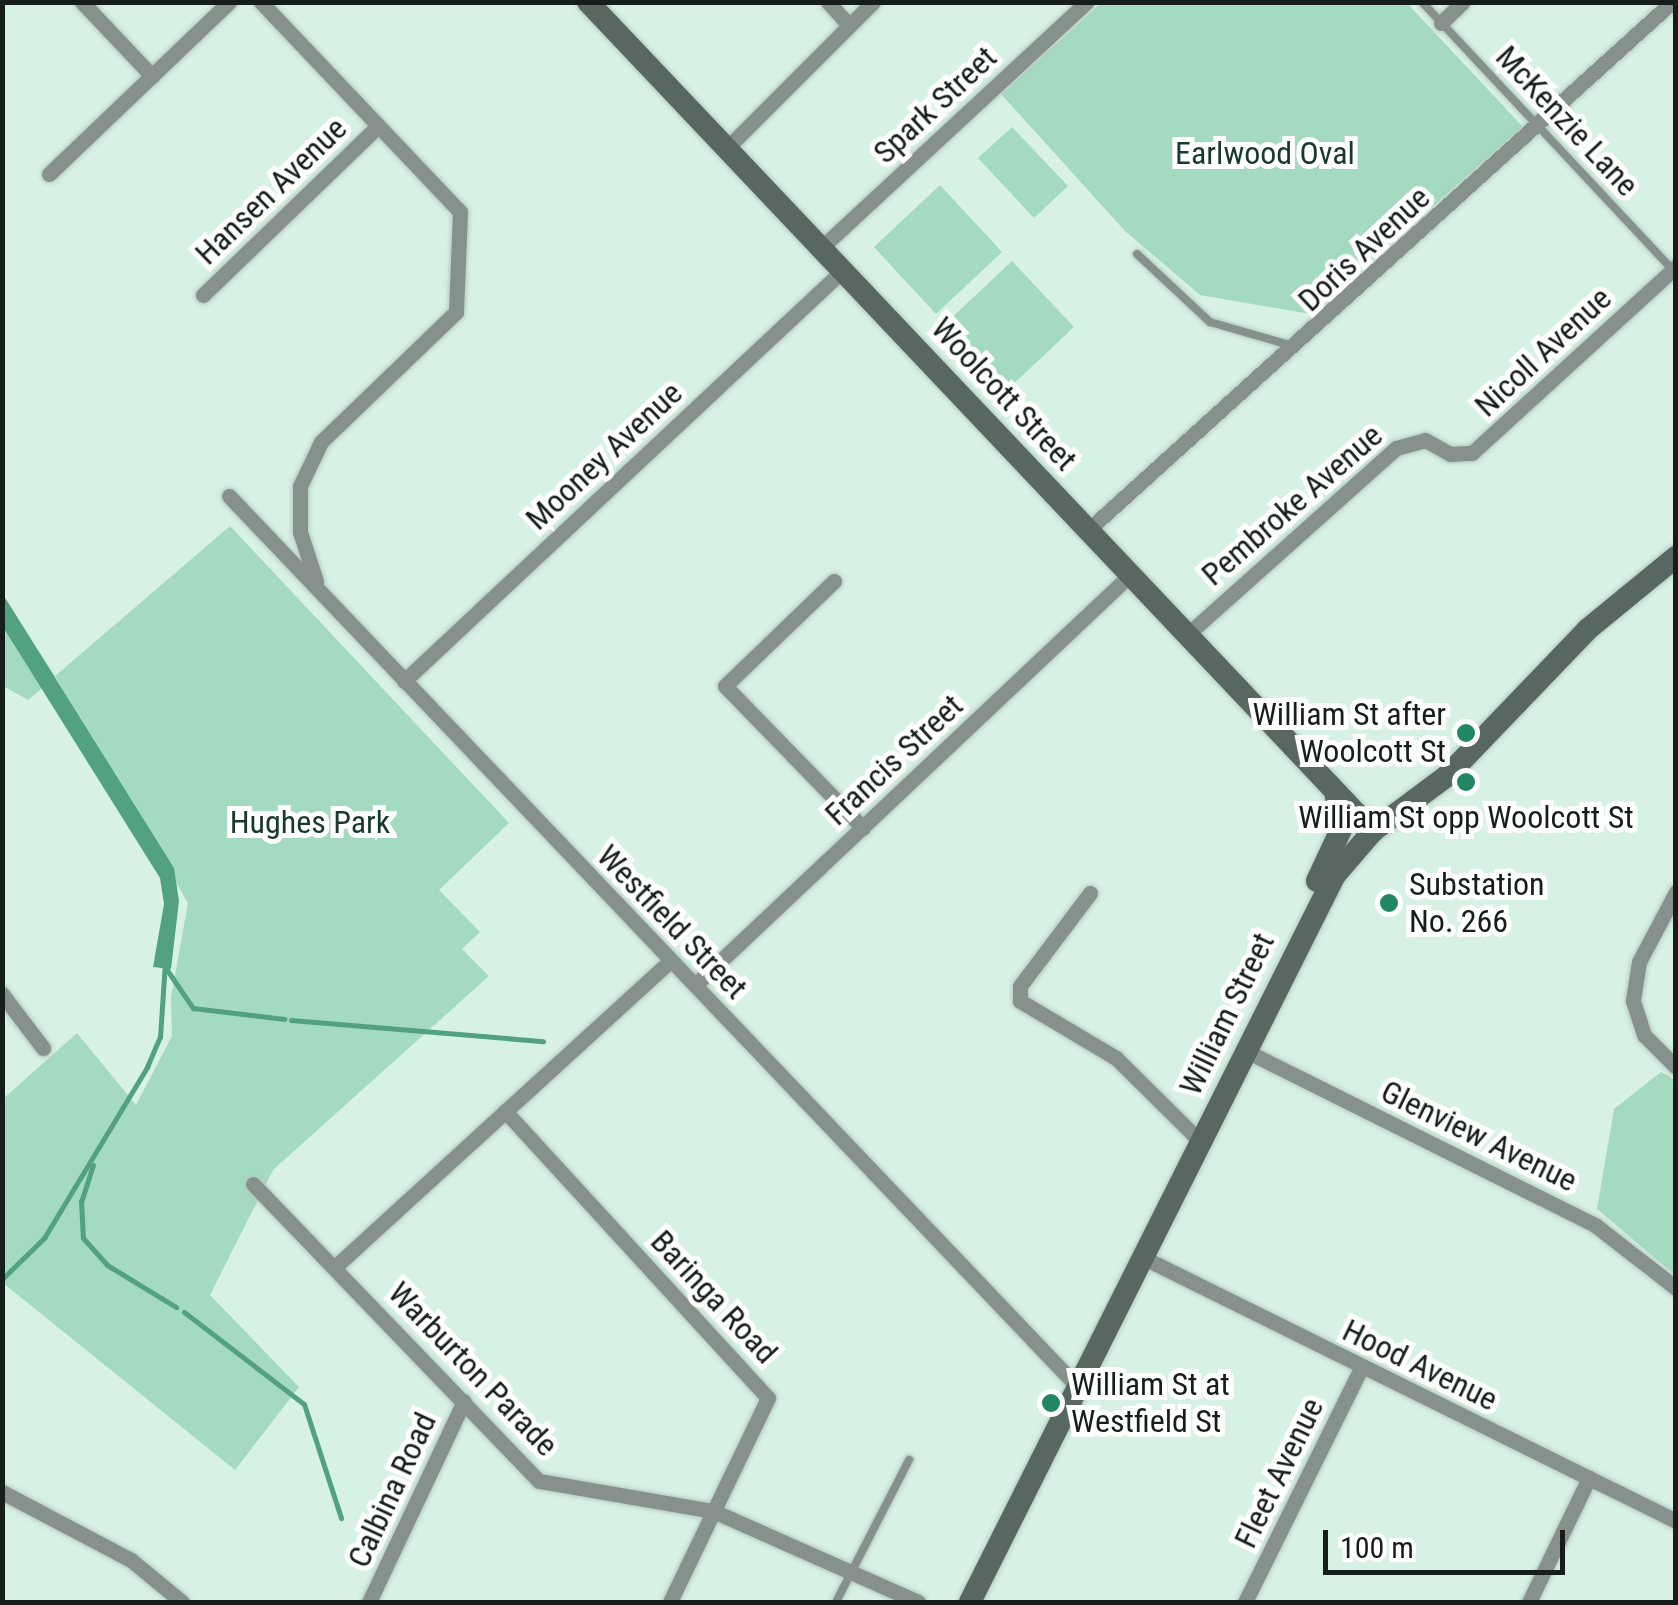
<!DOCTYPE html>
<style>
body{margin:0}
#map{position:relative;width:1678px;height:1605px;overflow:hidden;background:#d8f1e5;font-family:"Roboto Condensed",sans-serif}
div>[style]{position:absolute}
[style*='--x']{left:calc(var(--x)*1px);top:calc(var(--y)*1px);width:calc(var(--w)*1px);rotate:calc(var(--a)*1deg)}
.green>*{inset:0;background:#a4dac0}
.water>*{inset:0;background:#52a280}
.stream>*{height:5px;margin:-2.5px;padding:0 2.5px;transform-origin:2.5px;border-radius:2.5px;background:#52a280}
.roads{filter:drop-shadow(0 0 2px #b5cbc0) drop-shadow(0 0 2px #b5cbc0)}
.lane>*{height:8px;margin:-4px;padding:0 4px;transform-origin:4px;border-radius:4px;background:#87918c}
.street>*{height:15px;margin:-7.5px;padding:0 7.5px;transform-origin:7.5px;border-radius:7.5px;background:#87918c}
.secondary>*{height:22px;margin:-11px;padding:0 11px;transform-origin:11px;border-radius:11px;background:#586760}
.dots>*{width:28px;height:28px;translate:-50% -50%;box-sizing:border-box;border:5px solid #fff;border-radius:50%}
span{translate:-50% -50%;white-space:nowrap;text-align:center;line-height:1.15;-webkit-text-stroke:10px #fff;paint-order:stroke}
.street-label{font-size:32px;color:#151e1a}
.park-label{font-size:32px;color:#163a2b}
.poi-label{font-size:32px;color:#151e1a}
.right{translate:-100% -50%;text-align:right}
.left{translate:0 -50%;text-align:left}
.frame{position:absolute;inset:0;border:5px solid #151e1a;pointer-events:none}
.scale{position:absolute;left:1323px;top:1530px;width:242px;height:45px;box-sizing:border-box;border:5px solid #151e1a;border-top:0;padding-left:12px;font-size:30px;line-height:35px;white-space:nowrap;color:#151e1a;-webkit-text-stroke:8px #fff;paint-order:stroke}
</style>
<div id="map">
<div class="green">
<div style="clip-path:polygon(1101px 3px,1407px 3px,1523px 127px,1310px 314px,1200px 295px,1125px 231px,1001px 94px)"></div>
<div style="clip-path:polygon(1012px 127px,1068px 186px,1034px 218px,978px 158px)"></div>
<div style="clip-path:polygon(940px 185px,1002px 252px,936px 314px,874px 247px)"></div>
<div style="clip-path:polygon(1012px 261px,1074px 327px,1008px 389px,946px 323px)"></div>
<div style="clip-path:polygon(230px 526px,509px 823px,439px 890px,480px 932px,462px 949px,489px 976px,273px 1170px,210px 1295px,299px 1387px,235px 1470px,3px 1283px,3px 1099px,77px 1033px,136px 1105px,172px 1036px,171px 997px,188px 903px,55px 677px,28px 700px,3px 686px,2px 593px,55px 676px)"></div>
<div style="clip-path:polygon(1661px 1072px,1675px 1080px,1675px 1275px,1597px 1209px,1614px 1109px)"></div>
</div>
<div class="water">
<div style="clip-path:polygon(2px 593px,174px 868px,179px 901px,171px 969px,153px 967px,164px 904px,160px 878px,3px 627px)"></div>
</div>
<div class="stream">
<div style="--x:165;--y:967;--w:50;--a:55.7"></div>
<div style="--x:193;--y:1008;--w:92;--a:6.9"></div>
<div style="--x:291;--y:1020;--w:253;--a:4.8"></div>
<div style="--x:93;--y:1165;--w:38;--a:108"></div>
<div style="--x:81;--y:1201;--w:37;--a:87"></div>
<div style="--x:83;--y:1238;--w:36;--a:48"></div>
<div style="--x:107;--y:1265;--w:81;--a:31.3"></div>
<div style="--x:2;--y:1279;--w:59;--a:-44.3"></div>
<div style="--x:44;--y:1238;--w:200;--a:-58.9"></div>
<div style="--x:147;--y:1067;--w:33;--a:-67"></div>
<div style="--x:160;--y:1037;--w:75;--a:-86.2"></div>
<div style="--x:184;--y:1312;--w:151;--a:37.5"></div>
<div style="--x:304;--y:1404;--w:120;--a:72"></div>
</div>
<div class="roads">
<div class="lane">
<div style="--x:1422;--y:2;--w:366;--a:46.9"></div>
<div style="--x:1137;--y:254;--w:100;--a:43"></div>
<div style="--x:1210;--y:322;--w:86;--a:16.1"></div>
<div style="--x:836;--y:1602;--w:160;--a:-62.8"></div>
</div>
<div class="street">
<div style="--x:82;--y:2;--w:102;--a:46.6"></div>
<div style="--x:261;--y:2;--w:289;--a:46.5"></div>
<div style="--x:460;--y:212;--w:100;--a:92.3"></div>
<div style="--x:456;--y:312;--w:187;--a:136.1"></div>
<div style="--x:321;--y:442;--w:49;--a:115.5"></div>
<div style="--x:300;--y:486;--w:46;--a:90"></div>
<div style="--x:300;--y:532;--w:52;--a:71.9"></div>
<div style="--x:828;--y:2;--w:31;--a:48"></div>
<div style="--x:1441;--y:23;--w:30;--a:-44"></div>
<div style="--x:726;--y:149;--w:208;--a:-45"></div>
<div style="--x:49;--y:174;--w:249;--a:-43.7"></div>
<div style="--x:821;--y:248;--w:362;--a:-42.8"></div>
<div style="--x:203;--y:295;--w:243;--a:-44"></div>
<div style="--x:229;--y:496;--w:1228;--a:46.39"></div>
<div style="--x:1088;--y:530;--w:787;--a:-42.12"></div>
<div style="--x:834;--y:581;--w:151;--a:136.1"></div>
<div style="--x:725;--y:686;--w:198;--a:45.8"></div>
<div style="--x:1188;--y:634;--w:279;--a:-41.8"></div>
<div style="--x:1396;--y:448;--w:30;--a:-15"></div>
<div style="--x:1425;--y:440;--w:29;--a:29"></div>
<div style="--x:1450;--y:454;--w:22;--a:-3"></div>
<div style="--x:1472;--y:453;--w:276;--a:-42.4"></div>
<div style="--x:404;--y:681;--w:600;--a:-43.11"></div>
<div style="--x:1676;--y:892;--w:79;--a:117.9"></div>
<div style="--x:1639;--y:962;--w:39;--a:99"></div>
<div style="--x:1633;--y:1001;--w:36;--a:72"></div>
<div style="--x:1644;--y:1035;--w:45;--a:45"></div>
<div style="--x:1090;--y:893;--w:116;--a:127"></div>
<div style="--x:1020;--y:986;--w:15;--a:90"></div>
<div style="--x:1020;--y:1001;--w:112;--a:30.7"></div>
<div style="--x:1116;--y:1058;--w:118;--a:44.7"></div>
<div style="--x:695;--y:985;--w:599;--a:-43.31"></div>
<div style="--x:2;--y:994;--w:68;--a:52.8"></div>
<div style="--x:1246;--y:1051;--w:390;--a:26.5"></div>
<div style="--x:1595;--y:1225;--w:103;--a:37.9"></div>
<div style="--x:505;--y:1111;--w:389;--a:47.5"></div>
<div style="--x:768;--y:1398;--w:226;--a:115.7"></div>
<div style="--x:253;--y:1184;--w:412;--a:46.1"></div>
<div style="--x:539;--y:1481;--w:177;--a:9.8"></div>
<div style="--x:713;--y:1511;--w:224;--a:23.9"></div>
<div style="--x:1140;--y:1256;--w:598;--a:26.31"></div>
<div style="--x:336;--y:1266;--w:452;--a:-42.4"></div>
<div style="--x:2;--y:1492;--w:146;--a:27.8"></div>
<div style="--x:131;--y:1560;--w:66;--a:39.5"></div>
<div style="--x:369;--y:1602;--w:222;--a:-64.7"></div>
<div style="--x:1245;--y:1602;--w:261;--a:-63.6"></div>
<div style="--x:1529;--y:1602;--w:138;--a:-64.2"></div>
</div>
<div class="secondary">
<div style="--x:588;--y:2;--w:1142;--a:46.56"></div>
<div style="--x:1317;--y:881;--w:64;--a:-65"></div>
<div style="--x:1344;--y:823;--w:28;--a:-107"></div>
<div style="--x:970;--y:1602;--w:813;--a:-63.34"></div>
<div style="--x:1335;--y:875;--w:58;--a:-49.2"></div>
<div style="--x:1373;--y:831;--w:94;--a:-36.7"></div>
<div style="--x:1448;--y:775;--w:202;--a:-46.2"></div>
<div style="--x:1588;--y:629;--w:114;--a:-39.3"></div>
</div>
</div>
<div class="dots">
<div style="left:1466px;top:733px;background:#208762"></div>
<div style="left:1466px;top:782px;background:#208762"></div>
<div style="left:1389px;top:903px;background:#208762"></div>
<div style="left:1051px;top:1403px;background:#208762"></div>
</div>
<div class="street-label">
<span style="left:935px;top:105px;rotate:-43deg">Spark Street</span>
<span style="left:1567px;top:121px;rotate:47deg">McKenzie Lane</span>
<span style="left:271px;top:191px;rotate:-44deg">Hansen Avenue</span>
<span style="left:1364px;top:249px;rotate:-43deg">Doris Avenue</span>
<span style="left:1543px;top:352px;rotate:-43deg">Nicoll Avenue</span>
<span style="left:1004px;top:394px;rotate:47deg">Woolcott Street</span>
<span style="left:604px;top:456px;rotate:-43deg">Mooney Avenue</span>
<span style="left:1292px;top:505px;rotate:-41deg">Pembroke Avenue</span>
<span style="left:894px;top:760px;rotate:-43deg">Francis Street</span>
<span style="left:672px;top:922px;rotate:46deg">Westfield Street</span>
<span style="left:1227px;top:1014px;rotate:-64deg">William Street</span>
<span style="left:1479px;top:1136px;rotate:26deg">Glenview Avenue</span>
<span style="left:714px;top:1297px;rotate:47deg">Baringa Road</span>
<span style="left:1420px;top:1365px;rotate:26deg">Hood Avenue</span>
<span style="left:473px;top:1369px;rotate:46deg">Warburton Parade</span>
<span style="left:1279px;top:1473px;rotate:-64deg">Fleet Avenue</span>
<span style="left:392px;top:1490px;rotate:-65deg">Calbina Road</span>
</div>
<div class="park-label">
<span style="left:1265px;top:153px">Earlwood Oval</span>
<span style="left:310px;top:822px">Hughes Park</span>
</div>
<div class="poi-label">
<span class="right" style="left:1446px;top:733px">William St after<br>Woolcott St</span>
<span style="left:1466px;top:817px">William St opp Woolcott St</span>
<span class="left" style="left:1409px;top:903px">Substation<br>No. 266</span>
<span class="left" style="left:1071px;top:1403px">William St at<br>Westfield St</span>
</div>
<div class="frame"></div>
<div class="scale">100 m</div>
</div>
